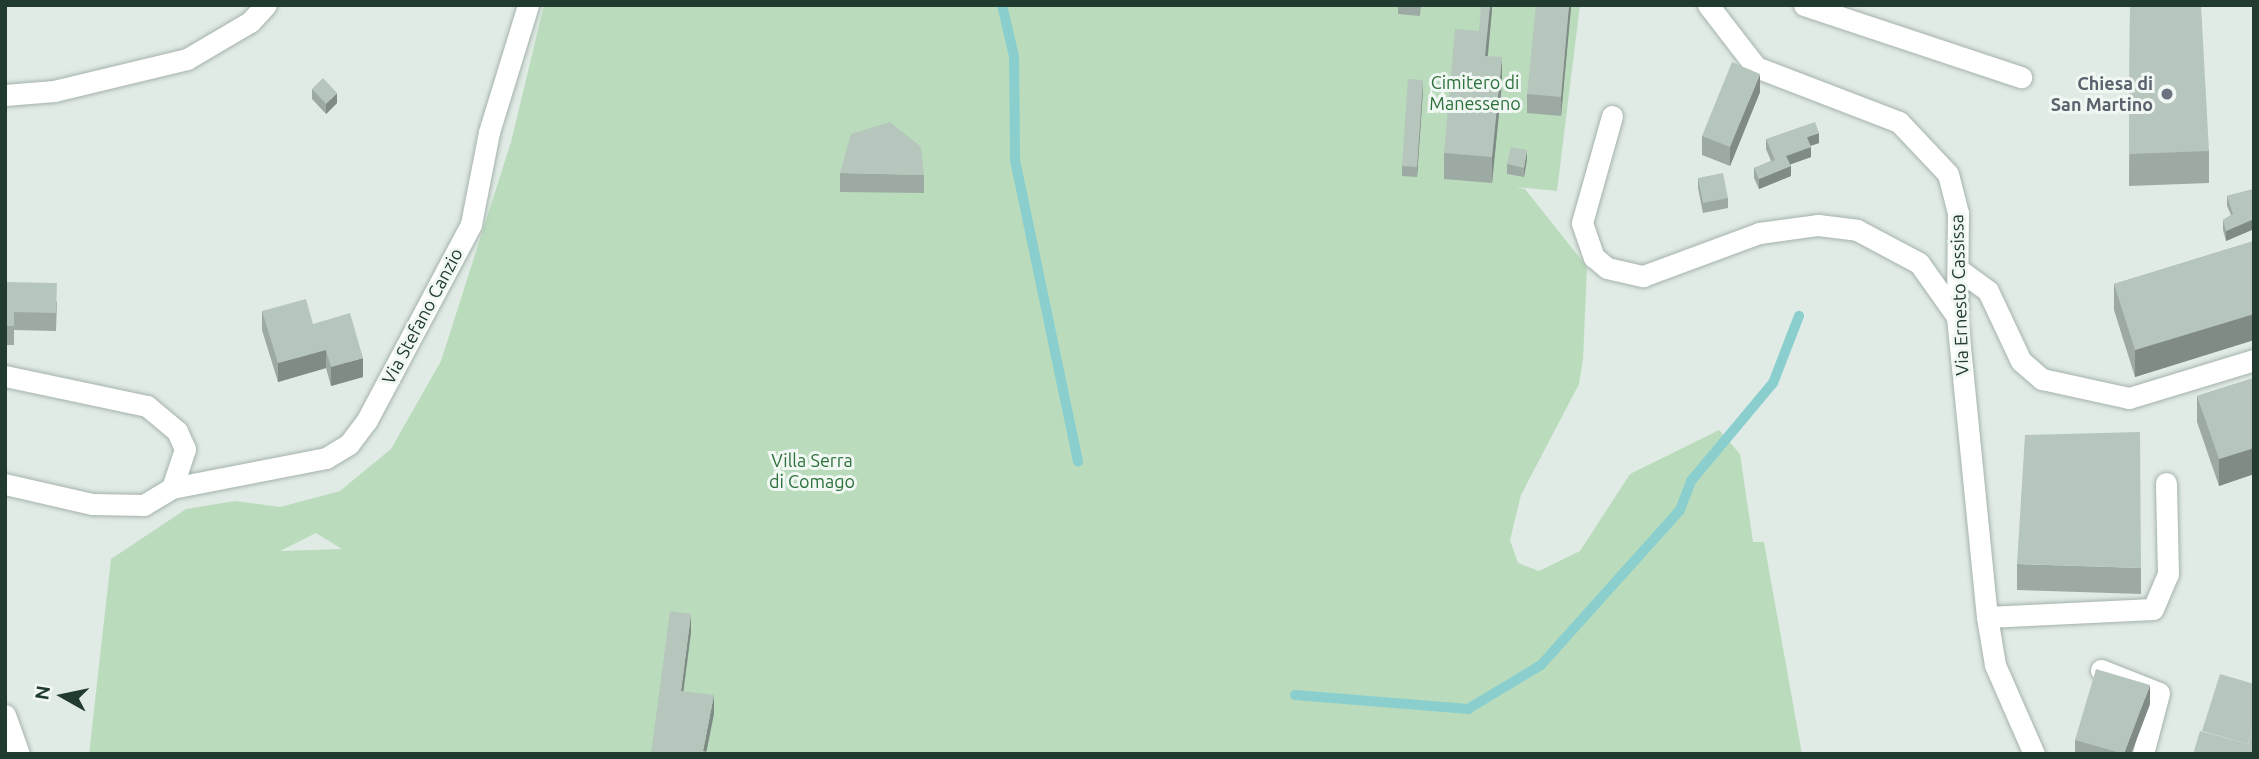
<!DOCTYPE html>
<style>
body{margin:0}
#map{position:relative;width:2259px;height:759px;overflow:hidden;background:#e1ebe5;font-family:Ubuntu,sans-serif}
div>[style]{position:absolute}
[style*='--x']{left:calc(var(--x)*1px);top:calc(var(--y)*1px);width:calc(var(--w)*1px);rotate:calc(var(--a)*1deg)}
.green>*{inset:0;background:#badcbd}
.stream>*{height:10px;margin:-5px;padding:0 5px;transform-origin:5px;border-radius:5px;background:#8acfce}
.roads{filter:drop-shadow(0 0 2px #a4b3ab) drop-shadow(0 0 2px #a4b3ab)}
.minor>*{height:21px;margin:-10.5px;padding:0 10.5px;transform-origin:10.5px;border-radius:10.5px;background:#fff}
.wall>*{inset:0;background:#9daaa3}
.shaded-wall>*{inset:0;background:#7f8b84}
.building>*{inset:0;background:#b6c6bd}
.dots>*{width:19px;height:19px;translate:-50% -50%;box-sizing:border-box;border:4px solid #f1f8f3;border-radius:50%}
span{translate:-50% -50%;white-space:nowrap;text-align:center;line-height:1.15;-webkit-text-stroke:6px #f1f8f3;paint-order:stroke}
.park-label{font-size:18px;color:#2d713c}
.worship-label{font-size:18px;color:#5b616d;font-weight:700}
.right{translate:-100% -50%;text-align:right}
.street-label{font-size:18px;color:#223b30}
.frame{position:absolute;inset:0;border:7px solid #223b30;pointer-events:none}
.north{position:absolute;left:28px;top:661px;width:70px;height:70px;-webkit-text-stroke:5px #f1f8f3;paint-order:stroke;rotate:279deg;font-size:19px;font-weight:700;line-height:28px;text-align:center;color:#223b30}
.north::after{content:'';display:block;margin:auto;width:24px;height:32px;background:#223b30;clip-path:polygon(50% 0,100% 100%,50% 72%,0 100%)}
</style>
<div id="map">
<div class="green">
<div style="clip-path:polygon(evenodd,544px 5px,1580px 5px,1557px 191px,1516px 187px,1525px 189px,1587px 267px,1583px 360px,1579px 384px,1521px 495px,1510px 540px,1518px 563px,1539px 571px,1580px 551px,1630px 474px,1719px 430px,1740px 454px,1753px 542px,1764px 542px,1802px 754px,89px 754px,111px 559px,186px 509px,235px 501px,280px 507px,340px 491px,391px 449px,441px 361px,511px 142px,544px 5px,316px 533px,342px 549px,280px 551px,316px 533px)"></div>
</div>
<div class="stream">
<div style="--x:1002;--y:5;--w:52;--a:76.8"></div>
<div style="--x:1014;--y:56;--w:104;--a:89.4"></div>
<div style="--x:1015;--y:160;--w:308;--a:78.2"></div>
<div style="--x:1295;--y:695;--w:174;--a:4.6"></div>
<div style="--x:1468;--y:709;--w:85;--a:-31.1"></div>
<div style="--x:1541;--y:665;--w:208;--a:-48.1"></div>
<div style="--x:1680;--y:510;--w:31;--a:-69"></div>
<div style="--x:1691;--y:481;--w:128;--a:-50.1"></div>
<div style="--x:1773;--y:383;--w:72;--a:-68.8"></div>
</div>
<div class="roads">
<div class="minor">
<div style="--x:1708;--y:5;--w:78;--a:52.3"></div>
<div style="--x:1756;--y:67;--w:153;--a:21"></div>
<div style="--x:1899;--y:122;--w:71;--a:46.7"></div>
<div style="--x:1948;--y:174;--w:40;--a:75.6"></div>
<div style="--x:1958;--y:213;--w:104;--a:90.6"></div>
<div style="--x:1957;--y:317;--w:301;--a:84.3"></div>
<div style="--x:1987;--y:617;--w:49;--a:80.5"></div>
<div style="--x:1995;--y:665;--w:97;--a:66.3"></div>
<div style="--x:1804;--y:5;--w:229;--a:18.4"></div>
<div style="--x:5;--y:95;--w:49;--a:-4.7"></div>
<div style="--x:54;--y:91;--w:137;--a:-13.5"></div>
<div style="--x:187;--y:59;--w:73;--a:-30.4"></div>
<div style="--x:250;--y:22;--w:23;--a:-47"></div>
<div style="--x:1612;--y:116;--w:111;--a:105.7"></div>
<div style="--x:1582;--y:223;--w:36;--a:71"></div>
<div style="--x:1594;--y:257;--w:17;--a:40"></div>
<div style="--x:1607;--y:268;--w:37;--a:13"></div>
<div style="--x:1643;--y:276;--w:124;--a:-20.3"></div>
<div style="--x:1759;--y:233;--w:60;--a:-7.7"></div>
<div style="--x:1818;--y:225;--w:39;--a:7"></div>
<div style="--x:1857;--y:230;--w:70;--a:28"></div>
<div style="--x:1919;--y:263;--w:64;--a:54.6"></div>
<div style="--x:1958;--y:269;--w:37;--a:36"></div>
<div style="--x:1988;--y:291;--w:77;--a:64.8"></div>
<div style="--x:2021;--y:361;--w:28;--a:41"></div>
<div style="--x:2042;--y:379;--w:89;--a:12.3"></div>
<div style="--x:2129;--y:398;--w:131;--a:-16.9"></div>
<div style="--x:5;--y:376;--w:145;--a:11.9"></div>
<div style="--x:147;--y:406;--w:39;--a:40"></div>
<div style="--x:177;--y:431;--w:20;--a:66"></div>
<div style="--x:185;--y:449;--w:41;--a:108.4"></div>
<div style="--x:172;--y:488;--w:33;--a:149"></div>
<div style="--x:144;--y:505;--w:52;--a:-178.9"></div>
<div style="--x:92;--y:504;--w:89;--a:-167.1"></div>
<div style="--x:172;--y:488;--w:157;--a:-11"></div>
<div style="--x:326;--y:458;--w:27;--a:-31"></div>
<div style="--x:349;--y:444;--w:30;--a:-53"></div>
<div style="--x:367;--y:420;--w:222;--a:-62"></div>
<div style="--x:471;--y:224;--w:94;--a:-78.9"></div>
<div style="--x:489;--y:132;--w:133;--a:-72.9"></div>
<div style="--x:1987;--y:617;--w:166;--a:-2.8"></div>
<div style="--x:2153;--y:609;--w:38;--a:-67"></div>
<div style="--x:2168;--y:574;--w:91;--a:-91.3"></div>
<div style="--x:2101;--y:670;--w:62;--a:21.6"></div>
<div style="--x:2159;--y:693;--w:63;--a:104.7"></div>
<div style="--x:5;--y:715;--w:41;--a:70.3"></div>
</div>
</div>
<div class="wall">
<div style="clip-path:polygon(1398px 5px,1421px 5px,1420px 16px,1398px 14px)"></div>
<div style="clip-path:polygon(1492px 5px,1488px 56px,1502px 83px,1492px 183px,1444px 179px,1444px 153px,1479px 31px)"></div>
<div style="clip-path:polygon(1571px 5px,1561px 116px,1527px 113px,1527px 94px)"></div>
<div style="clip-path:polygon(2130px 5px,2209px 151px,2209px 183px,2129px 186px)"></div>
<div style="clip-path:polygon(312px 89px,337px 103px,326px 114px,312px 99px)"></div>
<div style="clip-path:polygon(1423px 90px,1417px 177px,1402px 176px,1402px 166px)"></div>
<div style="clip-path:polygon(1760px 92px,1730px 166px,1702px 155px,1702px 136px)"></div>
<div style="clip-path:polygon(1766px 139px,1819px 143px,1810px 146px,1811px 157px,1791px 164px,1791px 176px,1759px 189px,1754px 178px,1754px 168px,1771px 161px,1766px 149px)"></div>
<div style="clip-path:polygon(1527px 159px,1524px 177px,1507px 174px,1507px 164px)"></div>
<div style="clip-path:polygon(840px 173px,924px 175px,924px 193px,840px 192px)"></div>
<div style="clip-path:polygon(1698px 178px,1728px 198px,1728px 208px,1703px 213px,1698px 188px)"></div>
<div style="clip-path:polygon(2254px 189px,2254px 229px,2226px 241px,2223px 230px,2223px 220px,2231px 215px,2227px 206px,2227px 196px)"></div>
<div style="clip-path:polygon(2254px 241px,2254px 340px,2135px 377px,2114px 310px,2114px 284px)"></div>
<div style="clip-path:polygon(5px 282px,57px 302px,56px 331px,14px 330px,14px 345px,5px 345px)"></div>
<div style="clip-path:polygon(262px 311px,313px 324px,363px 377px,331px 386px,326px 368px,278px 382px,262px 330px)"></div>
<div style="clip-path:polygon(2254px 378px,2254px 474px,2219px 486px,2197px 422px,2197px 396px)"></div>
<div style="clip-path:polygon(2017px 564px,2141px 568px,2141px 594px,2017px 590px)"></div>
<div style="clip-path:polygon(2150px 704px,2131px 754px,2075px 754px,2075px 740px)"></div>
</div>
<div class="shaded-wall">
<div style="clip-path:polygon(1490px 5px,1492px 5px,1492px 11px,1485px 82px,1485px 56px)"></div>
<div style="clip-path:polygon(1569px 5px,1571px 5px,1571px 8px,1561px 116px,1561px 97px)"></div>
<div style="clip-path:polygon(1502px 57px,1502px 83px,1492px 183px,1492px 157px)"></div>
<div style="clip-path:polygon(1760px 74px,1760px 92px,1730px 166px,1730px 147px)"></div>
<div style="clip-path:polygon(1423px 80px,1423px 90px,1417px 177px,1417px 167px)"></div>
<div style="clip-path:polygon(337px 93px,337px 103px,326px 114px,326px 104px)"></div>
<div style="clip-path:polygon(1819px 133px,1819px 143px,1807px 147px,1807px 137px)"></div>
<div style="clip-path:polygon(1811px 147px,1811px 157px,1786px 166px,1786px 156px)"></div>
<div style="clip-path:polygon(1527px 150px,1527px 159px,1524px 177px,1524px 168px)"></div>
<div style="clip-path:polygon(1791px 166px,1791px 176px,1759px 189px,1759px 179px)"></div>
<div style="clip-path:polygon(2254px 219px,2254px 229px,2226px 241px,2226px 231px)"></div>
<div style="clip-path:polygon(2254px 314px,2254px 340px,2135px 377px,2135px 350px)"></div>
<div style="clip-path:polygon(326px 350px,326px 368px,278px 382px,278px 363px)"></div>
<div style="clip-path:polygon(363px 358px,363px 377px,331px 386px,331px 367px)"></div>
<div style="clip-path:polygon(2254px 448px,2254px 474px,2219px 486px,2219px 459px)"></div>
<div style="clip-path:polygon(691px 614px,691px 633px,681px 710px,681px 691px)"></div>
<div style="clip-path:polygon(2150px 685px,2150px 704px,2131px 754px,2124px 754px)"></div>
<div style="clip-path:polygon(714px 695px,714px 714px,706px 754px,703px 751px)"></div>
</div>
<div class="building">
<div style="clip-path:polygon(1481px 5px,1490px 5px,1485px 56px,1502px 57px,1492px 157px,1444px 153px,1455px 29px,1479px 31px)"></div>
<div style="clip-path:polygon(1536px 5px,1569px 5px,1561px 97px,1527px 94px)"></div>
<div style="clip-path:polygon(2130px 5px,2201px 5px,2209px 151px,2129px 154px)"></div>
<div style="clip-path:polygon(1732px 62px,1760px 74px,1730px 147px,1702px 136px)"></div>
<div style="clip-path:polygon(323px 78px,337px 93px,326px 104px,312px 89px)"></div>
<div style="clip-path:polygon(1408px 79px,1423px 80px,1417px 167px,1402px 166px)"></div>
<div style="clip-path:polygon(890px 122px,921px 147px,924px 175px,840px 173px,851px 134px)"></div>
<div style="clip-path:polygon(1815px 122px,1819px 133px,1807px 137px,1811px 147px,1786px 156px,1791px 166px,1759px 179px,1754px 168px,1775px 160px,1766px 139px)"></div>
<div style="clip-path:polygon(1511px 147px,1527px 150px,1524px 168px,1507px 164px)"></div>
<div style="clip-path:polygon(1723px 173px,1728px 198px,1703px 203px,1698px 178px)"></div>
<div style="clip-path:polygon(2254px 189px,2254px 219px,2226px 231px,2223px 220px,2233px 214px,2227px 196px)"></div>
<div style="clip-path:polygon(2254px 241px,2254px 314px,2135px 350px,2114px 284px)"></div>
<div style="clip-path:polygon(5px 282px,57px 283px,56px 313px,14px 312px,14px 326px,5px 326px)"></div>
<div style="clip-path:polygon(306px 299px,313px 324px,350px 313px,363px 358px,331px 367px,326px 350px,278px 363px,262px 311px)"></div>
<div style="clip-path:polygon(2254px 378px,2254px 448px,2219px 459px,2197px 396px)"></div>
<div style="clip-path:polygon(2140px 432px,2141px 568px,2017px 564px,2025px 435px)"></div>
<div style="clip-path:polygon(670px 611px,691px 614px,681px 691px,714px 695px,703px 751px,717px 754px,651px 754px)"></div>
<div style="clip-path:polygon(2096px 669px,2150px 685px,2124px 754px,2075px 740px)"></div>
<div style="clip-path:polygon(2220px 674px,2254px 684px,2254px 725px,2248px 744px,2202px 731px)"></div>
<div style="clip-path:polygon(2254px 725px,2254px 754px,2193px 754px,2200px 731px,2248px 744px)"></div>
</div>
<div class="dots">
<div style="left:2167px;top:94px;background:#6b7280"></div>
</div>
<div class="park-label">
<span style="left:1475px;top:93px">Cimitero di<br>Manesseno</span>
<span style="left:812px;top:471px">Villa Serra<br>di Comago</span>
</div>
<div class="worship-label">
<span class="right" style="left:2153px;top:94px">Chiesa di<br>San Martino</span>
</div>
<div class="street-label">
<span style="left:1959px;top:295px;rotate:-92deg">Via Ernesto Cassissa</span>
<span style="left:422px;top:316px;rotate:-62deg">Via Stefano Canzio</span>
</div>
<div class="frame"></div>
<div class="north">N</div>
</div>
